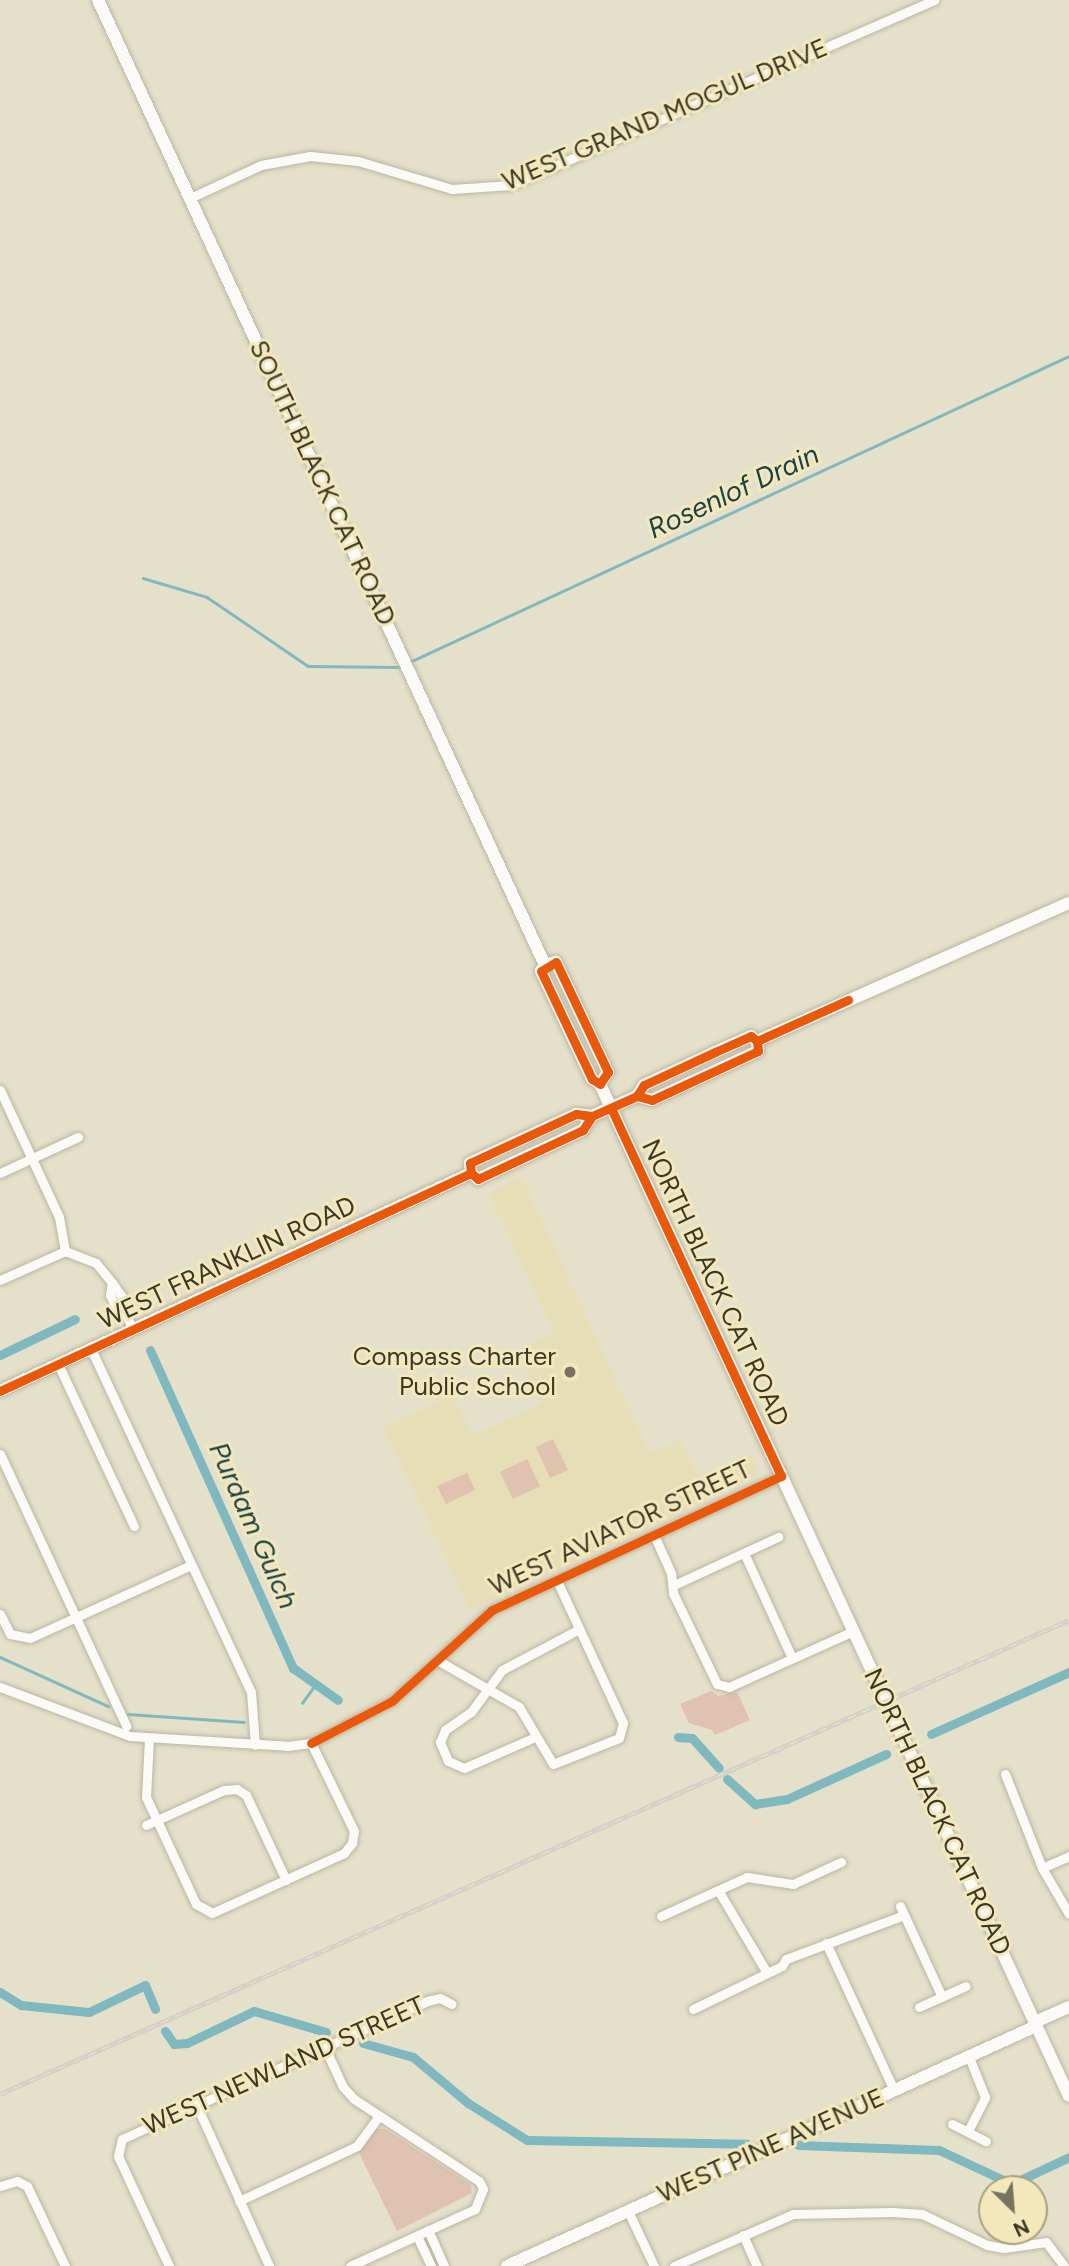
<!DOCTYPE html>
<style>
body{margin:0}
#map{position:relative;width:1069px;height:2266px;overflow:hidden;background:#e5e0c9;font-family:Figtree,sans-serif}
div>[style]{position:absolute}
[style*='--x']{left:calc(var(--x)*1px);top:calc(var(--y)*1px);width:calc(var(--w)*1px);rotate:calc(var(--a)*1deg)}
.built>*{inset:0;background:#e6deb7}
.green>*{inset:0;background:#dfc2b0}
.stream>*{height:2.5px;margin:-1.25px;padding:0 1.25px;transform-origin:1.25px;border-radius:1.25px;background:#80b8c0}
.canal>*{height:9px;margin:-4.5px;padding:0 4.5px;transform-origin:4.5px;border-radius:4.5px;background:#80b8c0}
.roads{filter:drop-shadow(0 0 2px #bab6a4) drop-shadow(0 0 2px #bab6a4)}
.street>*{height:9px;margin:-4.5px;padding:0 4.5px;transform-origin:4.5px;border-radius:4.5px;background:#fbfaf7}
.secondary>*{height:12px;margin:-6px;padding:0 6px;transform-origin:6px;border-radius:6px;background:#fbfaf7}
.rail>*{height:5px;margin-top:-2.5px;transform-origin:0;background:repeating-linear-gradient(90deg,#f2e8bc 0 8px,#d1d1ca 0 16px);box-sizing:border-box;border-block:2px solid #d1d1ca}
.cycleway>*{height:9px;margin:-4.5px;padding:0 4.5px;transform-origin:4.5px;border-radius:4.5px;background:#e8590c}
.dots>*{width:19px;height:19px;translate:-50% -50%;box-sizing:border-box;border:4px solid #f2e8bc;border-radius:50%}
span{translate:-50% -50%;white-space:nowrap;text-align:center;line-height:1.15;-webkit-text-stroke:6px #f2e8bc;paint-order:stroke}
.street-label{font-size:26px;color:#3c3827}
.poi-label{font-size:26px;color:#3c3827}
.right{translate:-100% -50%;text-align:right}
.water-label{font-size:28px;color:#1b414b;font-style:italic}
.north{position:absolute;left:978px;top:2175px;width:70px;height:70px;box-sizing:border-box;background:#f2e8bc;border:2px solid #a9a280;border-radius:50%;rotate:155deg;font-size:19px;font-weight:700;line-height:28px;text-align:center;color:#3c3827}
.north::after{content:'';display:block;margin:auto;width:24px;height:32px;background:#777360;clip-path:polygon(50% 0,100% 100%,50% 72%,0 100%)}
</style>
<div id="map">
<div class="built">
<div style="clip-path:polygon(522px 1177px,650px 1453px,681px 1439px,700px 1479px,751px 1455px,757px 1467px,756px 1475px,691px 1508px,470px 1610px,383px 1427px,453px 1394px,472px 1435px,542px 1403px,517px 1350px,554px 1333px,488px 1193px)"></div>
</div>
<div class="green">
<div style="clip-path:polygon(553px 1439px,568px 1470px,550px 1478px,536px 1447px)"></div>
<div style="clip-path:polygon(527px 1459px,540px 1486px,513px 1499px,500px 1472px)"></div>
<div style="clip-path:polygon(467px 1473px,475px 1490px,446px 1504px,437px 1486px)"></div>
<div style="clip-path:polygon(711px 1691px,718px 1696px,737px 1692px,750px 1720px,715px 1735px,712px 1730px,689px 1723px,680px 1704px)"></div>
<div style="clip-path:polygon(377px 2129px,385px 2129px,471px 2185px,472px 2193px,397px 2231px,358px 2151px)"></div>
</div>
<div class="stream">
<div style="--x:143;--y:578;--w:67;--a:16.5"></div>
<div style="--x:207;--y:597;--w:122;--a:34.3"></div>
<div style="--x:308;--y:666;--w:91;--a:0.6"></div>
<div style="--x:412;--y:661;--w:724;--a:-24.9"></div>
<div style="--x:0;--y:1657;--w:119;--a:24.4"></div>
<div style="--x:302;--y:1703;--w:24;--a:-54"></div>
<div style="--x:128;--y:1714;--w:116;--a:3.9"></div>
</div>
<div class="canal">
<div style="--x:150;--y:1350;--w:349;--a:65.8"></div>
<div style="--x:293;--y:1668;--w:55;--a:35.4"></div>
<div style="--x:0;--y:1355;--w:83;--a:-25.6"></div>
<div style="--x:931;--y:1734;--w:151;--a:-24.2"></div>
<div style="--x:678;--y:1737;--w:14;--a:4"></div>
<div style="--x:692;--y:1738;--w:40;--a:48"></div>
<div style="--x:727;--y:1779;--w:38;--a:42"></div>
<div style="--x:755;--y:1804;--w:32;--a:-9"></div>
<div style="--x:787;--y:1799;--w:109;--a:-24.4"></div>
<div style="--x:0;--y:1992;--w:25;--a:32"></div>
<div style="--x:21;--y:2005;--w:68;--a:5.9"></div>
<div style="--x:89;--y:2012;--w:62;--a:-25.7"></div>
<div style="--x:145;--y:1985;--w:26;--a:67"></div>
<div style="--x:165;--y:2031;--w:16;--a:55"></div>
<div style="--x:174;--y:2044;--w:13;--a:-4"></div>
<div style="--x:187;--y:2043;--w:74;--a:-25.5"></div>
<div style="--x:254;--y:2011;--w:75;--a:16.3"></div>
<div style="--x:363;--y:2043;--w:52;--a:15.6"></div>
<div style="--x:413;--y:2057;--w:72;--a:39.9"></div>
<div style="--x:468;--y:2103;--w:70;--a:32.1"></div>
<div style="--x:527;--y:2140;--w:220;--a:1"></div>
<div style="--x:798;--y:2145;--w:141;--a:2"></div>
<div style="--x:939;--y:2150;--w:81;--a:25"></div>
<div style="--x:1012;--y:2184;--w:63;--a:-25.3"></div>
</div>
<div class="roads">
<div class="street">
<div style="--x:190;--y:198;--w:78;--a:-24.9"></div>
<div style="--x:261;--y:165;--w:50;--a:-10.4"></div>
<div style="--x:310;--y:156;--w:48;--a:5.9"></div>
<div style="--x:358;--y:161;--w:98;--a:16.6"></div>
<div style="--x:452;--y:189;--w:59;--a:-3.9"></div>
<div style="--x:511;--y:185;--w:462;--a:-23.6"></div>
<div style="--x:0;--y:1090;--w:140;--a:65.1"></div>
<div style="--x:59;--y:1217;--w:35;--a:80"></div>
<div style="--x:65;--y:1251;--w:33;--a:21"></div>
<div style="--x:96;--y:1263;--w:26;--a:51"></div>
<div style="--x:0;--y:1173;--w:86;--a:-24.8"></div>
<div style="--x:0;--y:1280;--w:71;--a:-24"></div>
<div style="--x:124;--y:1310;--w:6;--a:171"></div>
<div style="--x:118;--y:1311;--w:18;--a:-117"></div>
<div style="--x:110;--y:1295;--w:12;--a:-81"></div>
<div style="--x:112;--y:1283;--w:29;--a:54"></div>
<div style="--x:129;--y:1306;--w:6;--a:141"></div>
<div style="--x:124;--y:1310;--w:22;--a:66"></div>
<div style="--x:91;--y:1349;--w:378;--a:65"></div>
<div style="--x:251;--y:1692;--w:53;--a:85.7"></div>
<div style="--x:58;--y:1364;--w:179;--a:64.9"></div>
<div style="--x:0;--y:1454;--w:300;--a:65.1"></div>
<div style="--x:654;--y:1535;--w:42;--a:65.9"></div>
<div style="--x:671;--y:1573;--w:20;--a:84"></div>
<div style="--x:673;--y:1593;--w:101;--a:64.2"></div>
<div style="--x:717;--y:1684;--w:12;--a:14"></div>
<div style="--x:729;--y:1687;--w:136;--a:-24.3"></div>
<div style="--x:744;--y:1553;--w:115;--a:65.4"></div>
<div style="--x:674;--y:1585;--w:115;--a:-24.8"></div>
<div style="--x:0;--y:1614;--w:22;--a:63"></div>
<div style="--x:10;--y:1634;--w:20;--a:11"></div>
<div style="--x:30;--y:1638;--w:177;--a:-24.4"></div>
<div style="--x:437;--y:1660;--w:95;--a:29.8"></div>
<div style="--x:519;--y:1707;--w:66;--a:59.2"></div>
<div style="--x:553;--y:1764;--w:71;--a:-21.5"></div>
<div style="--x:619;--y:1738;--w:16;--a:-75"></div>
<div style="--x:623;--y:1723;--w:157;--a:-114.9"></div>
<div style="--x:0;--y:1687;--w:139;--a:20.7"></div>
<div style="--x:130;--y:1736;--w:157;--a:3.6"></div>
<div style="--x:287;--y:1746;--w:24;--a:-7"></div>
<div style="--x:311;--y:1743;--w:91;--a:-27.4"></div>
<div style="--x:392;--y:1701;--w:135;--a:-42.3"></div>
<div style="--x:492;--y:1610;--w:319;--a:-24.9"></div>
<div style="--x:535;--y:1737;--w:77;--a:156.4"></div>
<div style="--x:464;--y:1768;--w:17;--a:-156"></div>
<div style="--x:448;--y:1761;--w:21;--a:-113"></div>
<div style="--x:440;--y:1742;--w:13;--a:-67"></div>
<div style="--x:445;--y:1730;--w:32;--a:-35"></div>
<div style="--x:471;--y:1712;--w:52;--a:-53.6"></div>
<div style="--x:502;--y:1670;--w:87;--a:-28"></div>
<div style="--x:149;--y:1738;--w:59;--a:92.9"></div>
<div style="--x:146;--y:1797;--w:118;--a:65"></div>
<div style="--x:196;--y:1904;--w:18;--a:29"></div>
<div style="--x:212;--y:1913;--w:145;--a:-24.4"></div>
<div style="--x:344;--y:1853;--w:13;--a:-51"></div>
<div style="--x:352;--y:1843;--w:12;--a:-81"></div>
<div style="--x:354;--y:1831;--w:98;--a:-116"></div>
<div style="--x:1005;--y:1774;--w:101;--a:68.5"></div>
<div style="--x:1042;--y:1868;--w:53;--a:59.6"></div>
<div style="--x:146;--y:1825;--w:85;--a:-24.2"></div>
<div style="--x:224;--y:1790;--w:13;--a:-4"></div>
<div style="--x:237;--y:1789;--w:11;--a:34"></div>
<div style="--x:246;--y:1795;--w:94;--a:64.8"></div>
<div style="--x:1042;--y:1868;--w:30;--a:-24"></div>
<div style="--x:718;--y:1890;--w:96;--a:59.4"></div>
<div style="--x:900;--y:1906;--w:100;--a:65.2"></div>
<div style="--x:661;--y:1916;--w:94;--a:-24.4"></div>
<div style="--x:747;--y:1877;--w:47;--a:8.7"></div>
<div style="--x:793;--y:1884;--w:53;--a:-24.6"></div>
<div style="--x:826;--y:1943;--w:162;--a:65.2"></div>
<div style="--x:919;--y:2007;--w:51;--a:-24.1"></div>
<div style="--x:693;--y:2009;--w:99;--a:-25.8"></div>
<div style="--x:782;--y:1966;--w:8;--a:-60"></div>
<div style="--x:786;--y:1959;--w:126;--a:-20.4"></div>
<div style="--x:325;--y:2048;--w:43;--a:65.2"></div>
<div style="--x:343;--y:2087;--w:16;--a:47"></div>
<div style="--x:354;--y:2099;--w:149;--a:33.3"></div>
<div style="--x:479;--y:2181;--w:9;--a:63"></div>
<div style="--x:483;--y:2189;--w:22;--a:112"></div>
<div style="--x:475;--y:2209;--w:137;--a:155.5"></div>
<div style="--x:196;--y:2104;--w:178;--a:65.7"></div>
<div style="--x:952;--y:2124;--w:38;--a:27"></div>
<div style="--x:969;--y:2129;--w:36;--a:-63"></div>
<div style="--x:985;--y:2097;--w:43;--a:-111.8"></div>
<div style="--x:0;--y:2186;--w:18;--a:-16"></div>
<div style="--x:17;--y:2181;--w:11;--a:27"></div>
<div style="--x:27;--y:2186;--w:89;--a:64.6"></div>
<div style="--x:239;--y:2201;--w:130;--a:-25"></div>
<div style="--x:357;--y:2146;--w:37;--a:-54"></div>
<div style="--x:628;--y:2211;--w:61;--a:64.7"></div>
<div style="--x:428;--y:2230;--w:39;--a:66"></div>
<div style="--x:743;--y:2235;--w:34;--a:66"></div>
<div style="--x:417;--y:2236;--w:33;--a:65"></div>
<div style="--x:169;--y:2266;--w:121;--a:-114.9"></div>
<div style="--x:118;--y:2156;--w:17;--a:-77"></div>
<div style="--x:122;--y:2139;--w:335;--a:-24.3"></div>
<div style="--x:427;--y:2001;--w:13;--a:-13"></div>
<div style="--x:440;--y:1998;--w:13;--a:27"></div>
<div style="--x:674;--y:2266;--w:130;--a:-23.6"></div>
<div style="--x:793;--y:2214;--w:99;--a:-1.2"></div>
<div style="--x:892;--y:2212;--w:30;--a:4"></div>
<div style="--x:922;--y:2214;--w:72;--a:25.5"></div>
<div style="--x:987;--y:2245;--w:17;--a:10"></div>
<div style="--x:1004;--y:2248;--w:42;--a:-8.1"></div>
<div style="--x:1046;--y:2242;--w:30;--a:53"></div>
</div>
<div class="secondary">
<div style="--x:98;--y:0;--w:1064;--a:65.15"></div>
<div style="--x:757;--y:1041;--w:341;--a:-23.9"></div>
<div style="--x:600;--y:1084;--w:14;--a:-56"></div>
<div style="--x:608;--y:1072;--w:122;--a:-115.3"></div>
<div style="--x:556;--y:962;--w:11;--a:165"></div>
<div style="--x:545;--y:965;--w:7;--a:124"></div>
<div style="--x:541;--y:971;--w:119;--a:64.7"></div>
<div style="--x:592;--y:1079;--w:9;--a:32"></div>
<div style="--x:600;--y:1084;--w:1115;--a:65.14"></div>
<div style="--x:576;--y:1114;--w:16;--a:7"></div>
<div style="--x:592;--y:1116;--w:17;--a:123"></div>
<div style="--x:583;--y:1130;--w:116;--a:155"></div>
<div style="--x:478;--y:1179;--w:9;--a:-139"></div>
<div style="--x:471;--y:1173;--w:10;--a:-96"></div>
<div style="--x:470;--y:1163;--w:117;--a:-24.8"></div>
<div style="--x:592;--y:1116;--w:49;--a:-24"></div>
<div style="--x:637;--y:1096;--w:13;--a:-58"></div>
<div style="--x:644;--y:1085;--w:78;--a:-24.9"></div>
<div style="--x:715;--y:1052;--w:39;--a:-24"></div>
<div style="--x:751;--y:1036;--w:8;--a:40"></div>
<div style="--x:757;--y:1041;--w:10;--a:84"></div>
<div style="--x:758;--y:1051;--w:117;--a:155.2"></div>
<div style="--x:652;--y:1100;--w:16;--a:-165"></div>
<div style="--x:0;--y:1391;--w:519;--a:-24.84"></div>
<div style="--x:1035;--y:2022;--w:37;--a:-24"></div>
<div style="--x:507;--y:2266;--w:581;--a:-24.4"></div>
</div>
</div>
<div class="rail">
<div style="--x:0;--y:2094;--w:1169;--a:-23.91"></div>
</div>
<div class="cycleway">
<div style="--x:556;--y:962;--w:122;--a:64.7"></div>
<div style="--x:608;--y:1072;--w:14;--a:124"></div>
<div style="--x:600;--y:1084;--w:9;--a:-148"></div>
<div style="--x:592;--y:1079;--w:119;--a:-115.3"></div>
<div style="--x:541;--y:971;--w:17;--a:-31"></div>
<div style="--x:757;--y:1041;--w:100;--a:-24.3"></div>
<div style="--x:576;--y:1114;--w:16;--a:7"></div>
<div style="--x:592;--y:1116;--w:17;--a:123"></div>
<div style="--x:583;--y:1130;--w:116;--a:155"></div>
<div style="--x:478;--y:1179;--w:9;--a:-139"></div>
<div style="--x:471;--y:1173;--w:10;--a:-96"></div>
<div style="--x:470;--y:1163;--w:117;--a:-24.8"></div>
<div style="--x:592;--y:1116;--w:49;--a:-24"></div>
<div style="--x:637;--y:1096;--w:13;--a:-58"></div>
<div style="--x:644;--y:1085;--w:78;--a:-24.9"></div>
<div style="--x:715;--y:1052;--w:39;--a:-24"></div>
<div style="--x:751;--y:1036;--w:8;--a:40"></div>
<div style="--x:757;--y:1041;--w:10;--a:84"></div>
<div style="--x:758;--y:1051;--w:117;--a:155.2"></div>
<div style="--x:652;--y:1100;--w:16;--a:-165"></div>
<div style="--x:0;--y:1391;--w:519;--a:-24.84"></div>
<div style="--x:311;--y:1743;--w:91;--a:-27.4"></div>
<div style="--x:392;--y:1701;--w:135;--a:-42.3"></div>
<div style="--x:492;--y:1610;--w:319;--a:-24.9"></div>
<div style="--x:781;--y:1476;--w:405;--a:-114.8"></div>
</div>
<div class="dots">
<div style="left:570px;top:1372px;background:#777360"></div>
</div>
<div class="street-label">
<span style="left:665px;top:115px;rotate:-23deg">WEST GRAND MOGUL DRIVE</span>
<span style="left:322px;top:483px;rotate:65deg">SOUTH BLACK CAT ROAD</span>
<span style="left:227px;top:1263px;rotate:-25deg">WEST FRANKLIN ROAD</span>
<span style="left:715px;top:1283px;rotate:65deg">NORTH BLACK CAT ROAD</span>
<span style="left:620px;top:1528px;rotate:-25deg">WEST AVIATOR STREET</span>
<span style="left:937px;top:1812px;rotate:65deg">NORTH BLACK CAT ROAD</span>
<span style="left:284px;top:2066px;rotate:-24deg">WEST NEWLAND STREET</span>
<span style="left:771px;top:2146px;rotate:-24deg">WEST PINE AVENUE</span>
</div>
<div class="poi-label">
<span class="right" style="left:556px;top:1372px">Compass Charter<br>Public School</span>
</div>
<div class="water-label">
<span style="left:733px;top:491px;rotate:-25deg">Rosenlof Drain</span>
<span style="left:254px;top:1525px;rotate:66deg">Purdam Gulch</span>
</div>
<div class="north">N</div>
</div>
